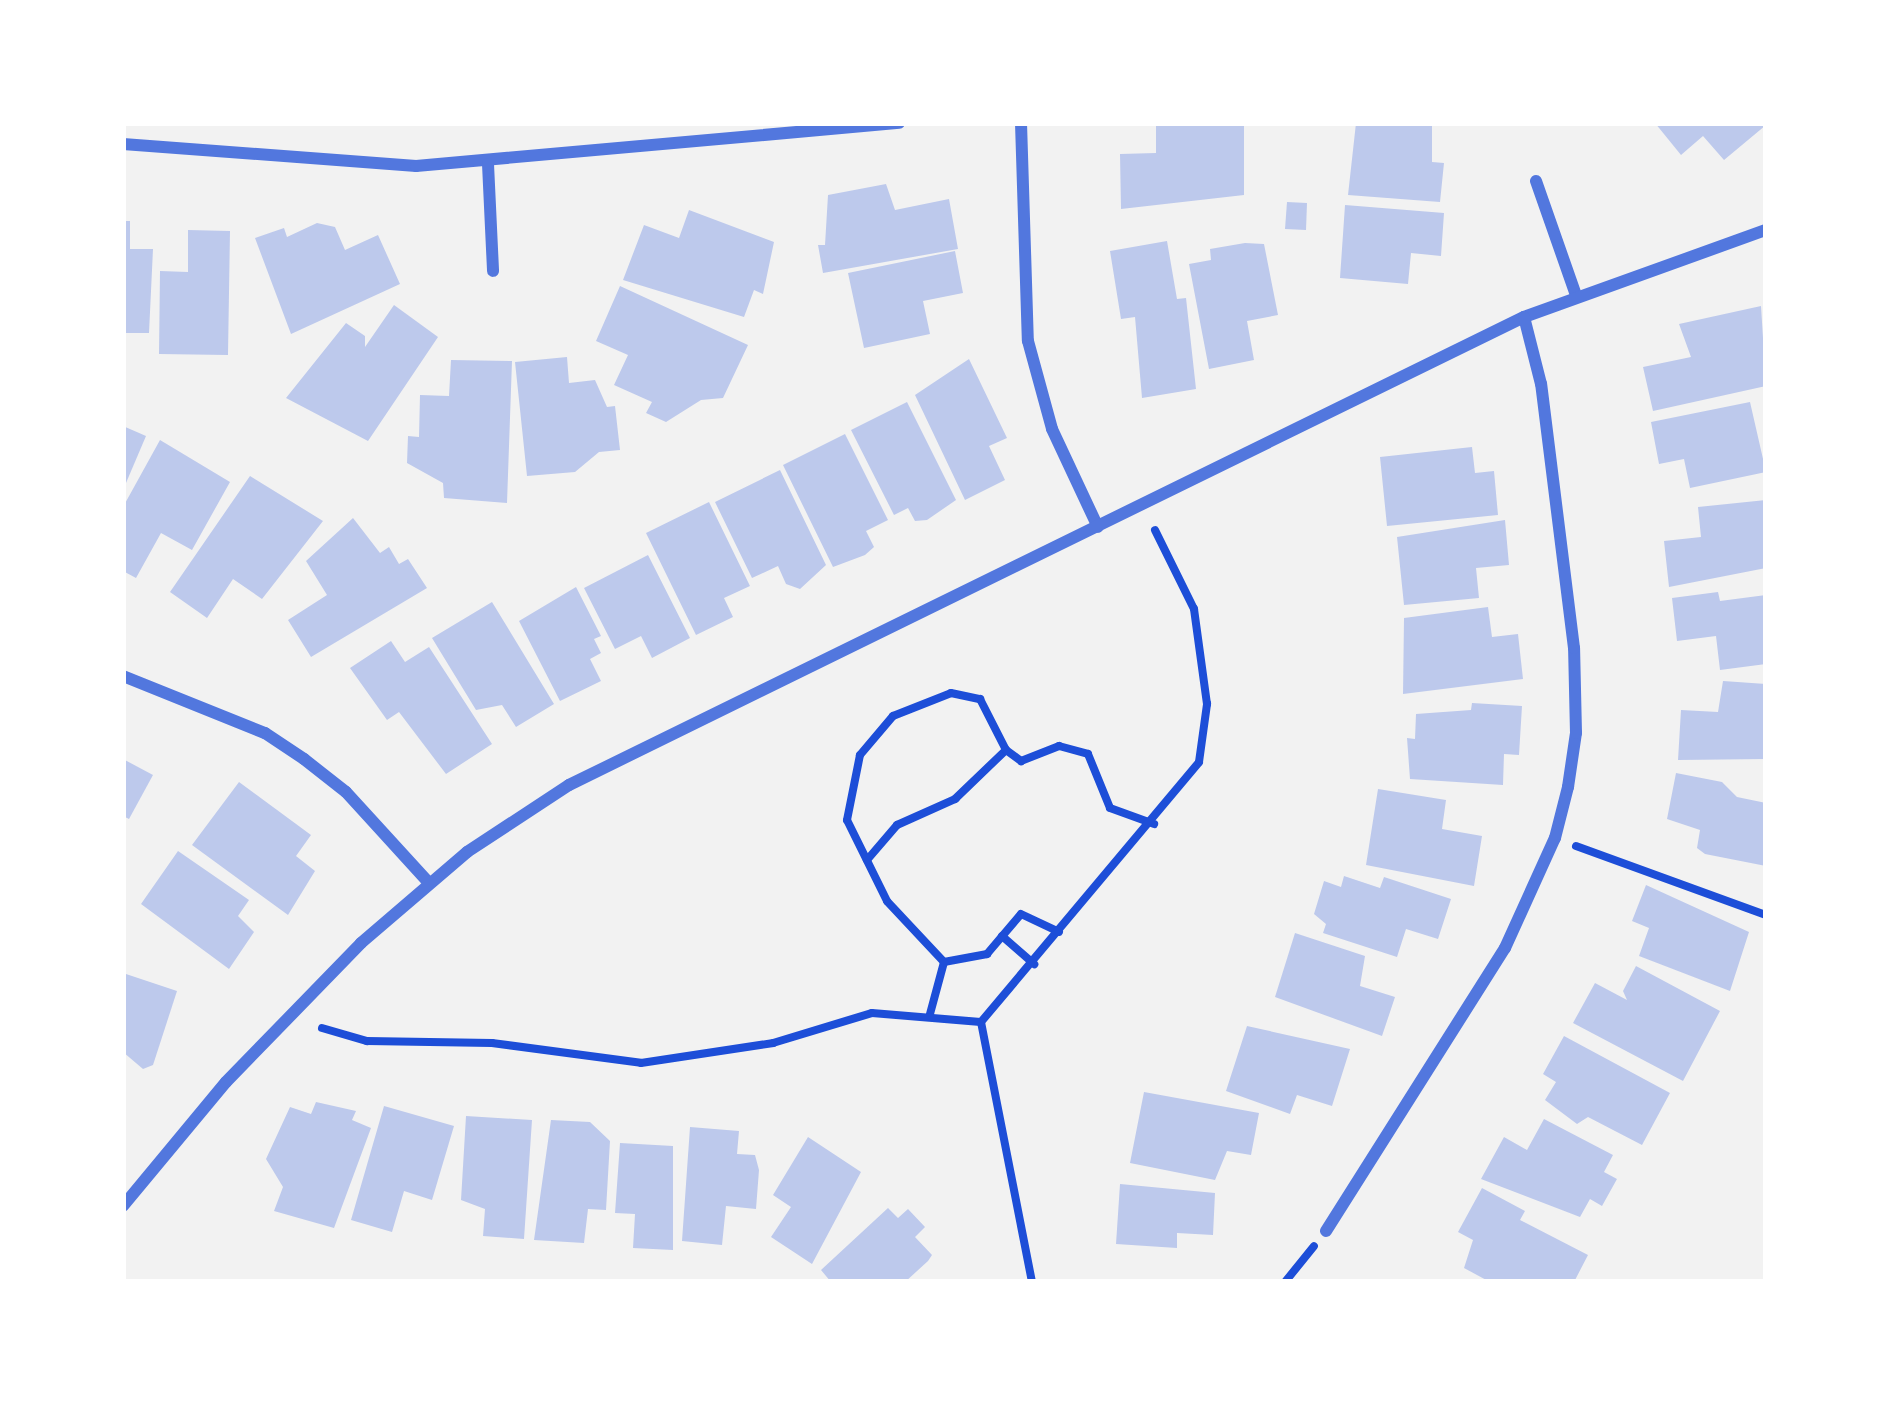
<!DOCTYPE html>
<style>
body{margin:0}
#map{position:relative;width:1889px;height:1405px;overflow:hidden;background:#f2f2f2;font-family:"Roboto Condensed",sans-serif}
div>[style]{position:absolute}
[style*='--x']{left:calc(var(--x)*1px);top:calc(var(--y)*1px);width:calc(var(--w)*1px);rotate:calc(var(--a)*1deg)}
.building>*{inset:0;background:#bdc9ec}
.path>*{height:8px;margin:-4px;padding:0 4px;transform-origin:4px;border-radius:4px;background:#1d4ed8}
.minor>*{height:12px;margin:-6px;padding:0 6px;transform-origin:6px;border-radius:6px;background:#5277de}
span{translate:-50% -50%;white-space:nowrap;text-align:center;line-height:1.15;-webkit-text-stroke:12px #fff;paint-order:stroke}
.frame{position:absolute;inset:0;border:126px solid #fff;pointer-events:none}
</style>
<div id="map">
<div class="building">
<div style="clip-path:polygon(1156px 123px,1244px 123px,1244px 195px,1121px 209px,1120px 154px,1156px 153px)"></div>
<div style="clip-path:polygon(1356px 123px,1432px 125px,1432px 162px,1444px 163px,1440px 202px,1348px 195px)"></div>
<div style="clip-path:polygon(1655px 123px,1766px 123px,1766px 125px,1724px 160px,1703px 136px,1681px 155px)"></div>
<div style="clip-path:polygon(886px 184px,895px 210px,949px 199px,958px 249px,823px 273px,818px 245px,825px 245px,828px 195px)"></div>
<div style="clip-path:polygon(1287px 202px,1307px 203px,1306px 230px,1285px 229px)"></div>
<div style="clip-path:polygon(1345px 205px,1444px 213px,1441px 256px,1411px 253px,1408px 284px,1340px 278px)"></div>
<div style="clip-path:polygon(689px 210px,774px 242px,763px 294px,754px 290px,744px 317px,623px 280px,644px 225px,679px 238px)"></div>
<div style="clip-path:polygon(123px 221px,130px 221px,130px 249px,153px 249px,149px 333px,123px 333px)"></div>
<div style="clip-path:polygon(317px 223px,335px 227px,345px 250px,378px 235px,400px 284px,291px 334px,255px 238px,284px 228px,287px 237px)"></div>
<div style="clip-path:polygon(188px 230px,230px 231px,228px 355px,159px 354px,160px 271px,188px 272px)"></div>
<div style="clip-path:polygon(1167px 241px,1177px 299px,1186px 298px,1196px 389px,1142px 398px,1135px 317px,1121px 319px,1110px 251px)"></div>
<div style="clip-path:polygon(1245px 243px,1264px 244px,1278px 315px,1247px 321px,1254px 360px,1209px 369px,1189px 264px,1211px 260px,1210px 249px)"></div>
<div style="clip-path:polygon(955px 251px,963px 293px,923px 301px,930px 334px,864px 348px,848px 273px)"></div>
<div style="clip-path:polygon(620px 286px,748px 345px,723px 398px,701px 400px,666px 422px,646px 413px,652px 402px,614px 385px,628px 355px,596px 341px)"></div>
<div style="clip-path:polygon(394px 305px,438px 337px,368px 441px,286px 398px,346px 323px,365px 336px,365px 347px)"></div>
<div style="clip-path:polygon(1761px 306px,1766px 386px,1653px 411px,1643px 367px,1691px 357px,1679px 324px)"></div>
<div style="clip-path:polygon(567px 357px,569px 383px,595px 380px,607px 407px,615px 406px,620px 450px,599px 452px,575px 472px,527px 476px,515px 362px)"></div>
<div style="clip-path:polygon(969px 359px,1007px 438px,989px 446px,1005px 480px,965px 500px,915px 395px)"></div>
<div style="clip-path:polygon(451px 360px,512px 361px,507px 503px,444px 498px,443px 483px,407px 463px,408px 436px,419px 437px,420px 395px,449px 396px)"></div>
<div style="clip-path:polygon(907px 402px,956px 500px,927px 520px,915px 521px,908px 508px,894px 515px,851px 430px)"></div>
<div style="clip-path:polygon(1750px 402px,1766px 472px,1690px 488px,1684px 459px,1659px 464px,1651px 422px)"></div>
<div style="clip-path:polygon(123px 426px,146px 436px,123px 490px)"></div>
<div style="clip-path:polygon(845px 434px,888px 520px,866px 531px,874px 547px,865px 555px,833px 567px,783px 465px)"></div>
<div style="clip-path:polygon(160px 440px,230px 482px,192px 550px,161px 533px,136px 578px,123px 571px,123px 507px)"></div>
<div style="clip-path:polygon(1472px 447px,1475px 473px,1494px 471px,1498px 515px,1387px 526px,1380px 457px)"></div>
<div style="clip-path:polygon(780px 470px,826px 565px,800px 589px,786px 584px,778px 566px,752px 578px,715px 502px)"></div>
<div style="clip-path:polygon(250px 476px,323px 521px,262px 599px,233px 579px,207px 618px,170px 592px)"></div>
<div style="clip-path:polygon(1766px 500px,1766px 568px,1669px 587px,1664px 541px,1701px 537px,1698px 507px)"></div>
<div style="clip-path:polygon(709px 502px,750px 586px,724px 598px,733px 617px,696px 635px,646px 533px)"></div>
<div style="clip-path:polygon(353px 518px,380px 553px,389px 547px,399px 564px,408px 559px,427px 588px,311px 657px,288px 620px,327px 595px,306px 561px)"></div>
<div style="clip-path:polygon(1505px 520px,1509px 565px,1476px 568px,1479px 598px,1404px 605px,1397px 537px)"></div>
<div style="clip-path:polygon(648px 555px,690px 638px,652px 658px,641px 636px,615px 649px,584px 588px)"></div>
<div style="clip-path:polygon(576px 587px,601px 636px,594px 639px,601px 653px,590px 659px,601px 681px,560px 701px,519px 621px)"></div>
<div style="clip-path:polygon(1718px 592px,1720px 601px,1766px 595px,1766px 664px,1720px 670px,1716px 636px,1677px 641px,1672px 598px)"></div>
<div style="clip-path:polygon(492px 602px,554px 704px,516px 727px,502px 705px,476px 710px,432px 638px)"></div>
<div style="clip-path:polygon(1488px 607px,1492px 637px,1518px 634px,1523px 679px,1403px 694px,1404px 618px)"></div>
<div style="clip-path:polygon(391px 641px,405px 662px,429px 647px,492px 744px,446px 774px,399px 712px,387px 720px,350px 668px)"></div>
<div style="clip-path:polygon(1723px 681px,1766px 684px,1766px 759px,1678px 760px,1681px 710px,1718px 712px)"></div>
<div style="clip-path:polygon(1472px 703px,1522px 706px,1519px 755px,1504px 754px,1503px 785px,1410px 779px,1407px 738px,1415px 739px,1416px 714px,1471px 710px)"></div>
<div style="clip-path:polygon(123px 759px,153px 775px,129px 819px,123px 816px)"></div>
<div style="clip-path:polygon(1676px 773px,1722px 782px,1737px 797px,1766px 803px,1766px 866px,1705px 854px,1697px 848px,1700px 830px,1667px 819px)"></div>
<div style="clip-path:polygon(239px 782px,311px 835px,296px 856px,315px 871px,288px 915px,192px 845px)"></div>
<div style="clip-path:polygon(1378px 789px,1446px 800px,1442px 829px,1482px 836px,1474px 886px,1366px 865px)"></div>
<div style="clip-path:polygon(178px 851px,249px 900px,238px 916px,254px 932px,229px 969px,141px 904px)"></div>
<div style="clip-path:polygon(1344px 876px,1380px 888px,1384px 877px,1451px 899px,1438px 939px,1406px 929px,1397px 957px,1323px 933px,1326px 924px,1314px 914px,1324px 881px,1341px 887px)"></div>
<div style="clip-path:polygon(1646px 885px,1749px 932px,1730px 991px,1639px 956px,1649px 928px,1632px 921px)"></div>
<div style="clip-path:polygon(1295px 933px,1365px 956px,1360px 986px,1395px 997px,1382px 1036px,1275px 997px)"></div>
<div style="clip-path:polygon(1636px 966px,1720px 1011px,1683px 1081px,1573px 1023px,1595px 983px,1627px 1000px,1623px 991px)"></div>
<div style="clip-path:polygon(123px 973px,177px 991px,153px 1065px,143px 1069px,123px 1052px)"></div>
<div style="clip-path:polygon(1247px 1026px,1350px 1049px,1332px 1106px,1297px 1095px,1290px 1114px,1226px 1091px)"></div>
<div style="clip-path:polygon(1564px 1036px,1670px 1093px,1642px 1145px,1588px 1117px,1577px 1124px,1545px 1100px,1556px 1082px,1543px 1074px)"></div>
<div style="clip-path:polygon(1144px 1092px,1259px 1113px,1251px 1155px,1227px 1151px,1215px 1180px,1130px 1163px)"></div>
<div style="clip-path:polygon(316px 1102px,356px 1111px,352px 1120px,371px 1128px,334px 1228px,274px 1211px,283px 1187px,266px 1159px,290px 1107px,311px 1114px)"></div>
<div style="clip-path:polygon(384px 1106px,454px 1126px,432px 1200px,404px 1191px,392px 1232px,351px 1220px)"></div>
<div style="clip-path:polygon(466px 1116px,532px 1120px,524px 1239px,483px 1236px,485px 1209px,461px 1200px)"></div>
<div style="clip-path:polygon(1544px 1119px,1613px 1155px,1604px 1172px,1617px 1179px,1602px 1206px,1590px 1199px,1580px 1217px,1481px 1179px,1504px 1137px,1527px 1150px)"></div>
<div style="clip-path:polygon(551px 1120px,590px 1122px,610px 1141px,606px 1210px,588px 1209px,584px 1243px,534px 1240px)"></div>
<div style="clip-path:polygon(690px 1127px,739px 1131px,737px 1154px,755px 1155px,759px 1170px,756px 1209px,726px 1206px,722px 1245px,682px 1241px)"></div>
<div style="clip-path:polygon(808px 1137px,861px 1172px,812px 1264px,771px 1237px,791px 1207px,773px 1195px)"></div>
<div style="clip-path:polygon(620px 1143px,673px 1146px,673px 1250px,633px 1248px,635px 1214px,615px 1213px)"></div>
<div style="clip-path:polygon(1120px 1184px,1215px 1193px,1213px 1235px,1177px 1233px,1177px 1248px,1116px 1244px)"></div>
<div style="clip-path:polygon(1482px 1188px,1525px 1211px,1520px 1220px,1588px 1255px,1574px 1282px,1490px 1282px,1464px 1268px,1473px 1240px,1458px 1232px)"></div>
<div style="clip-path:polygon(888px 1208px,898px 1218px,908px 1209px,925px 1227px,915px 1237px,932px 1255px,928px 1261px,905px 1282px,831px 1282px,821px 1270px)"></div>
</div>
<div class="path">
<div style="--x:1576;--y:846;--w:202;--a:20"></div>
<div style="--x:867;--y:860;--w:46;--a:-49.4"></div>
<div style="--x:897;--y:825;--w:64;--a:-24.1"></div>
<div style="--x:955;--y:799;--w:71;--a:-43.9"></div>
<div style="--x:1002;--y:936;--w:43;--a:41.2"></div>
<div style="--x:944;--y:962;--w:44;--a:-10.5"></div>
<div style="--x:987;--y:954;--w:52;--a:-49.6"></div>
<div style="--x:1021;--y:914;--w:42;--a:25.3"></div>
<div style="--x:930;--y:1014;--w:54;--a:-74.9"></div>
<div style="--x:944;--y:962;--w:83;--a:-133.1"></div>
<div style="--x:887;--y:901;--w:90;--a:-116.3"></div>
<div style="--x:847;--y:820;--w:66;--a:-78.7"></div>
<div style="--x:860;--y:755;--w:51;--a:-49.8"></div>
<div style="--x:893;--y:716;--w:62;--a:-21.6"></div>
<div style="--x:951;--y:693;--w:30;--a:12"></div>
<div style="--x:980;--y:699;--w:57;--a:63"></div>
<div style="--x:1006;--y:750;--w:19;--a:36"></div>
<div style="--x:1021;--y:761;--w:41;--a:-21.5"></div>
<div style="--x:1059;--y:746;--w:30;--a:15"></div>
<div style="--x:1088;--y:754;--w:58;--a:67.8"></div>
<div style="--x:1110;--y:808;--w:47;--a:20"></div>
<div style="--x:981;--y:1022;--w:339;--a:-50"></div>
<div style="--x:1199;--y:762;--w:59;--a:-82.1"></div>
<div style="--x:1207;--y:704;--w:96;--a:-97.8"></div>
<div style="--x:1194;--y:609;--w:88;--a:-116.3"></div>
<div style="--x:981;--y:1022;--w:265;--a:78.9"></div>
<div style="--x:322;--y:1028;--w:47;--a:16.1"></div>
<div style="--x:367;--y:1041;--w:125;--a:0.9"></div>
<div style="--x:492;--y:1043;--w:150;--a:7.6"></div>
<div style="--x:641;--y:1063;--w:134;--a:-8.6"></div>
<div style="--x:773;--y:1043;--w:103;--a:-16.9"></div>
<div style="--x:872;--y:1013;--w:109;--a:4.7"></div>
<div style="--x:1285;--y:1282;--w:46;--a:-51.1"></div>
</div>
<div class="minor">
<div style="--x:1021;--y:123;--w:218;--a:88.2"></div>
<div style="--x:1028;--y:341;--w:91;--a:74.7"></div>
<div style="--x:1052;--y:429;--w:108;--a:64.9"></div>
<div style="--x:123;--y:144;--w:294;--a:4.3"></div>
<div style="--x:416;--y:166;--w:485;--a:-5.1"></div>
<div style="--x:488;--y:164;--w:107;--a:87.3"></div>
<div style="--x:1536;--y:181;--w:121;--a:70.7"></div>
<div style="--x:123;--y:676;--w:153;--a:21.9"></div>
<div style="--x:265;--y:733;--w:47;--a:33.7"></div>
<div style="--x:304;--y:759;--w:53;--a:38.2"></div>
<div style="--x:346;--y:792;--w:123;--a:47.6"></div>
<div style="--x:123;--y:1206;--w:161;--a:-50.3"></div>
<div style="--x:226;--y:1082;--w:194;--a:-45.8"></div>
<div style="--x:361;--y:943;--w:140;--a:-40.6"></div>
<div style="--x:467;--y:852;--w:122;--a:-33.3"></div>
<div style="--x:569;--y:785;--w:1064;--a:-26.11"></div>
<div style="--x:1524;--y:317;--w:257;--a:-19.8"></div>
<div style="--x:1326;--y:1231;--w:335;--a:-57.7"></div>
<div style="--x:1505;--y:948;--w:121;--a:-65.6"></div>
<div style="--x:1555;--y:838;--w:53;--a:-75.7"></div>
<div style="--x:1568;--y:787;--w:55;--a:-81.6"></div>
<div style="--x:1576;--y:733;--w:85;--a:-91.3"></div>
<div style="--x:1574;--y:648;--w:266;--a:-97.1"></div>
<div style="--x:1541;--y:384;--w:69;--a:-104.2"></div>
</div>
<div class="frame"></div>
</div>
